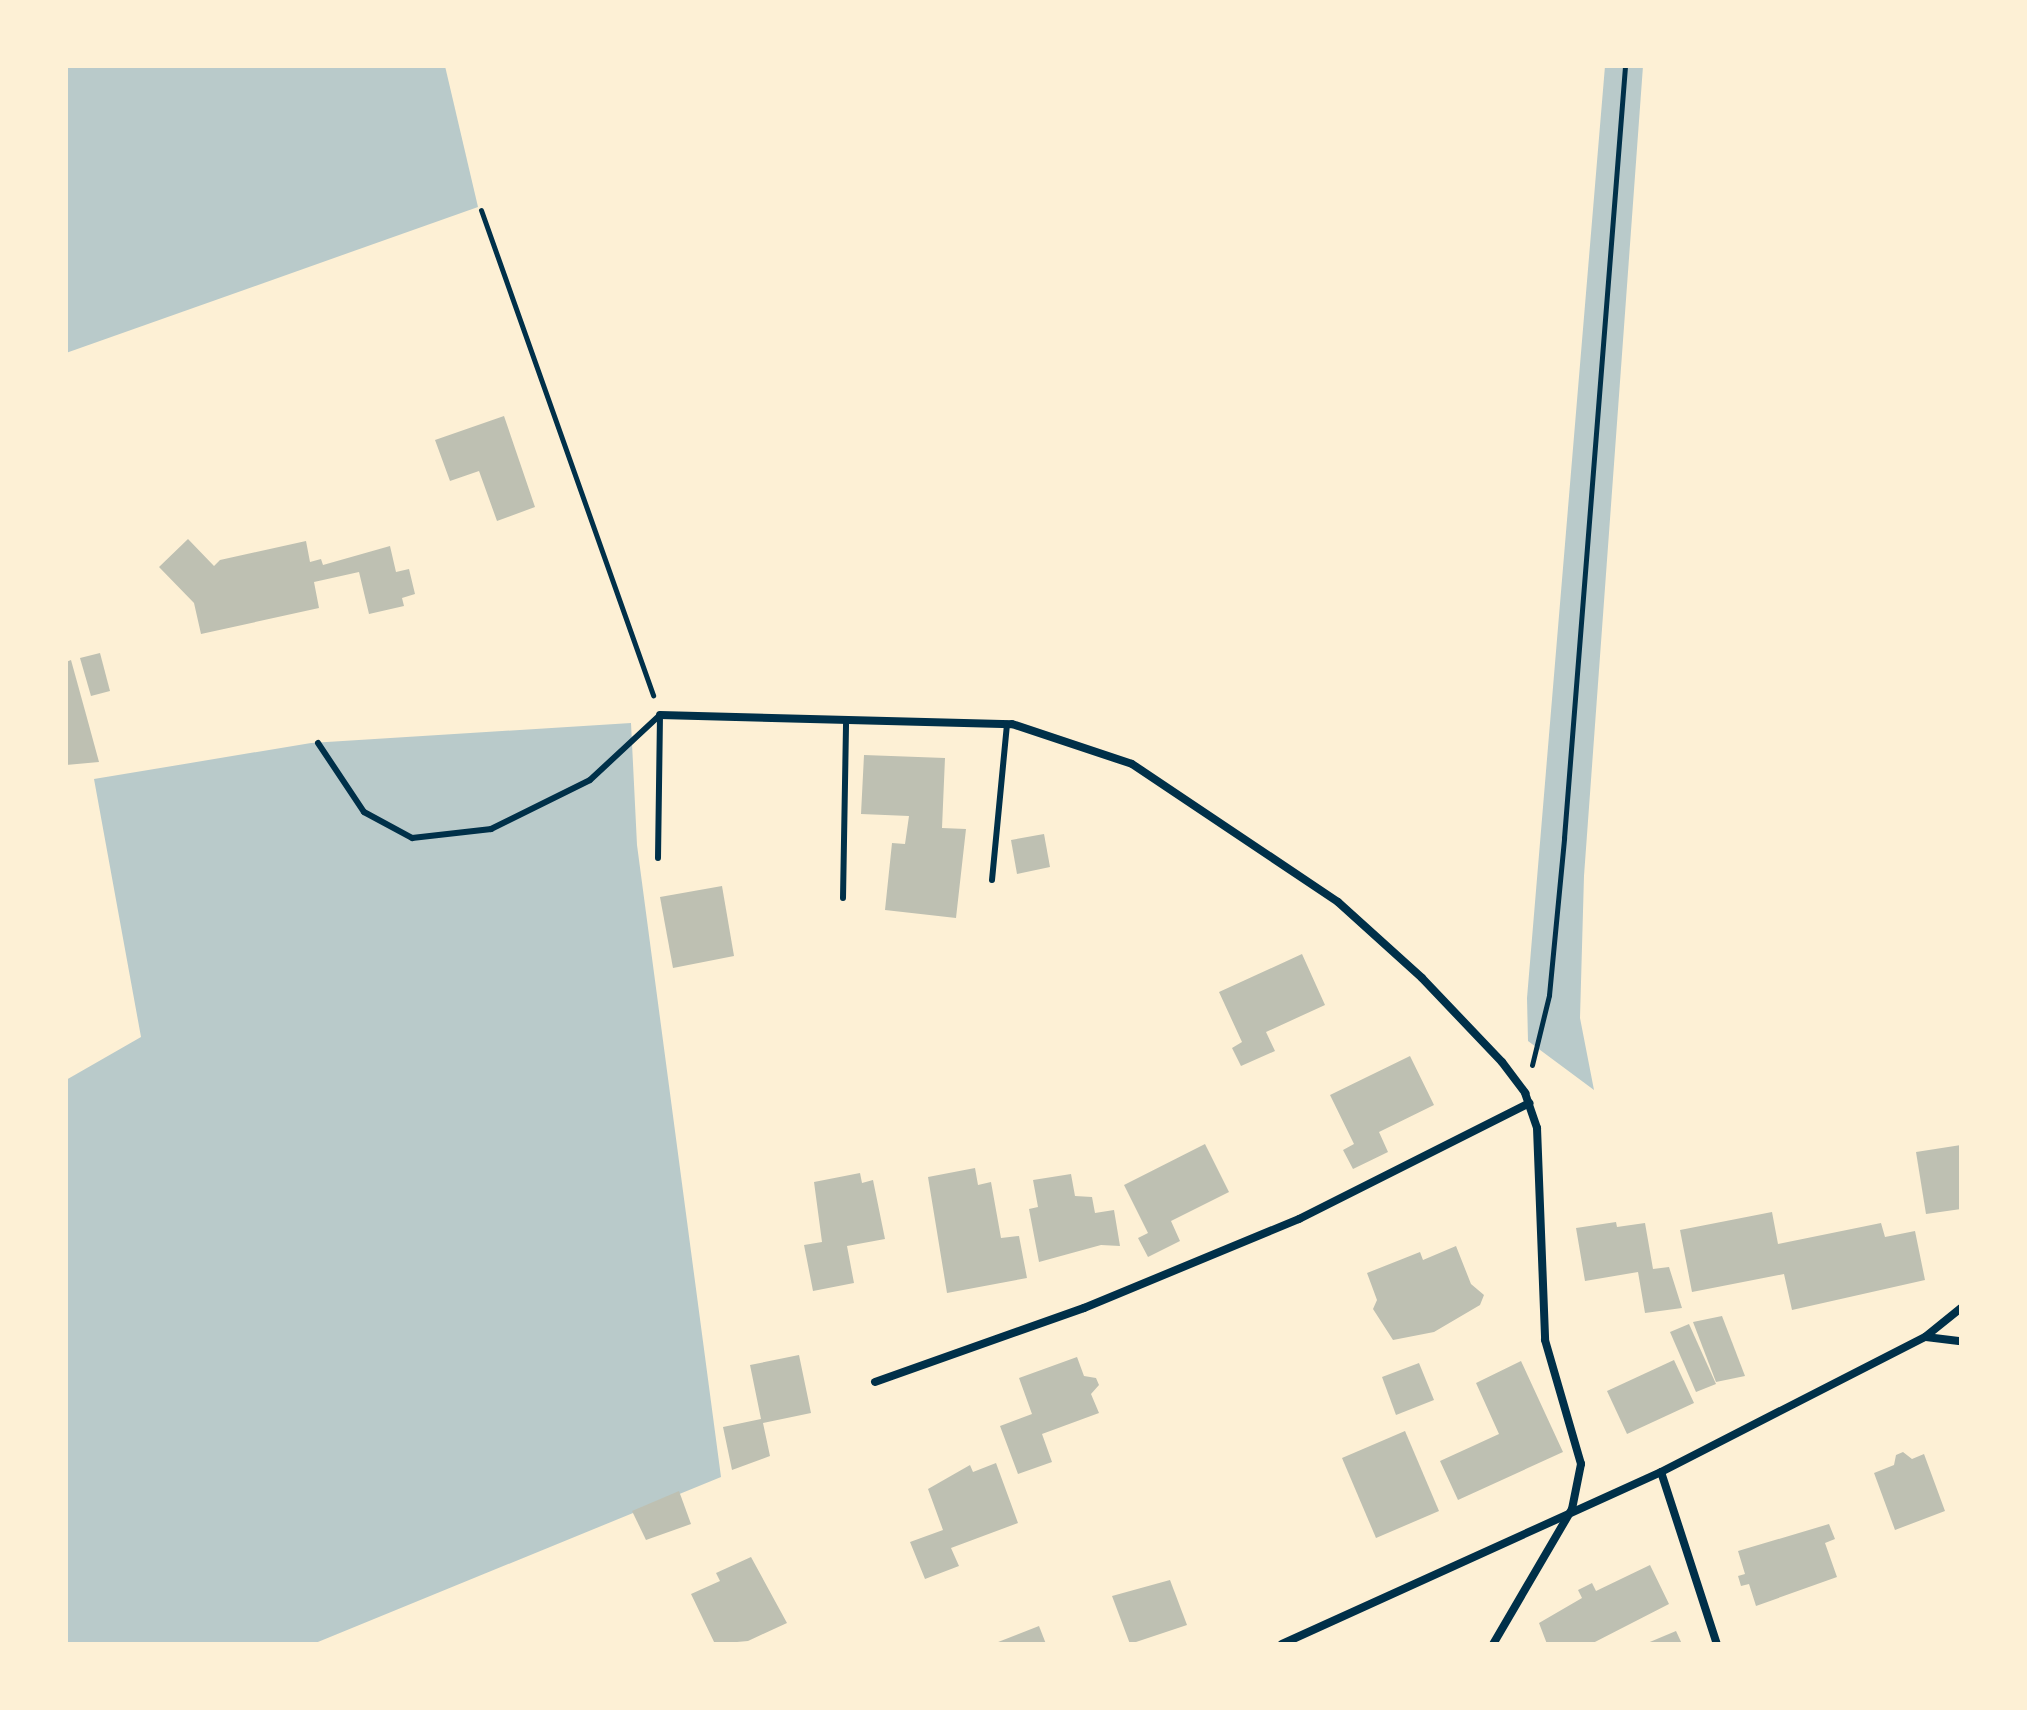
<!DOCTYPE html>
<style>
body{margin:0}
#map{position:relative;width:2027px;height:1710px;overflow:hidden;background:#fdf0d5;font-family:"Public Sans",sans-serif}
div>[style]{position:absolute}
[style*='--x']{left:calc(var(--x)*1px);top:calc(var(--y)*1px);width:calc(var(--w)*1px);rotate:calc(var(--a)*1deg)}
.green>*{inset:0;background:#b9caca}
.building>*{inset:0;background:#bec0b2}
.path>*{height:5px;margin:-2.5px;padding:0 2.5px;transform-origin:2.5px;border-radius:2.5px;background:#003049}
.service>*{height:6px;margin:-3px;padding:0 3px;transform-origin:3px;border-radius:3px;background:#003049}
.minor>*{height:8px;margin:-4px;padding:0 4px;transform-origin:4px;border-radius:4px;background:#003049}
span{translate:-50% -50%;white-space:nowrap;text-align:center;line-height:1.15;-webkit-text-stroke:6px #fdf0d5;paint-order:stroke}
.frame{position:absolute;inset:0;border:68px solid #fdf0d5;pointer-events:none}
</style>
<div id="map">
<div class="green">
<div style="clip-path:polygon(66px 66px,445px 66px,478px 207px,66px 353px)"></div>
<div style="clip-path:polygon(1605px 66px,1643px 66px,1584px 876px,1580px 1018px,1594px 1090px,1528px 1041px,1527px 998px)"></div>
<div style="clip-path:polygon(631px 723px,637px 845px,721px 1477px,313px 1644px,66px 1644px,66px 1080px,141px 1037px,94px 779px,311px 743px)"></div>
</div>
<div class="building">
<div style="clip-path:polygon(504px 416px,535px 507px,497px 521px,479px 471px,450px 481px,435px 440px)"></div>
<div style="clip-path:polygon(188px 539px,214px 566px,220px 560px,306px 541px,310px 562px,321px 559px,323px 565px,390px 546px,396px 572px,409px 569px,415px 594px,402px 598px,404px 606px,369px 614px,359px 572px,314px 582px,319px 608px,201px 634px,194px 603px,159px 567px)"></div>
<div style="clip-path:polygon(100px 653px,110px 691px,91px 696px,80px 658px)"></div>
<div style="clip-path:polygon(71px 660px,87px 718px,99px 762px,66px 765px,66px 662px)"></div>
<div style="clip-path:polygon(864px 755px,945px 758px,942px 828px,966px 829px,956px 918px,885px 910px,892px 843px,905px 844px,909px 816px,861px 814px)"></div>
<div style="clip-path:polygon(1044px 834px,1050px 867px,1017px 874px,1011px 840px)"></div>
<div style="clip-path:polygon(722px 886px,734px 956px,673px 968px,660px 897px)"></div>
<div style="clip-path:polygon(1302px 954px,1325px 1005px,1266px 1032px,1275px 1051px,1241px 1066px,1232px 1048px,1242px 1042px,1219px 992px)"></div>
<div style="clip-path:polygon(1410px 1056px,1434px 1105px,1379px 1132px,1388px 1152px,1353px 1169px,1343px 1150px,1354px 1144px,1330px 1095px)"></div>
<div style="clip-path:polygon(1205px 1144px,1229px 1192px,1171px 1221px,1180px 1241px,1148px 1257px,1138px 1238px,1148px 1233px,1124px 1185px)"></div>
<div style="clip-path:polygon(1961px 1145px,1961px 1209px,1926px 1214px,1916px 1152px)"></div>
<div style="clip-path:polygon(975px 1168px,978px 1185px,991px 1182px,1001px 1238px,1019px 1236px,1027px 1278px,947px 1293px,928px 1177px)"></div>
<div style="clip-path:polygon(860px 1173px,862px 1183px,873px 1180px,885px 1239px,847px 1246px,854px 1283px,813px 1291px,804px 1245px,822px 1242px,814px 1182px)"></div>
<div style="clip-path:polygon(1071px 1174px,1075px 1196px,1092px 1197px,1095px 1213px,1114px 1210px,1120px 1246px,1101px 1245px,1039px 1262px,1029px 1209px,1038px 1207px,1033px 1180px)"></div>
<div style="clip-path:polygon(1772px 1212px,1778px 1244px,1881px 1223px,1885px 1237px,1915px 1231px,1925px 1280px,1792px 1310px,1784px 1274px,1692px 1292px,1680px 1230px)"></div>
<div style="clip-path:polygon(1616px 1222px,1617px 1227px,1645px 1223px,1653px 1269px,1669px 1267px,1682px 1308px,1645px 1313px,1638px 1272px,1585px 1281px,1576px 1228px)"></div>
<div style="clip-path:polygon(1456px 1246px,1471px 1284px,1484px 1295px,1480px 1305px,1434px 1332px,1393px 1340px,1373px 1309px,1377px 1300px,1367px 1273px,1420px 1252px,1423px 1260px)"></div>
<div style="clip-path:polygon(1722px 1316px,1745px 1376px,1716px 1382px,1693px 1322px)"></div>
<div style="clip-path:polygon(1689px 1324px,1716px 1384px,1696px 1392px,1670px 1332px)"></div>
<div style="clip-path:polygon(799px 1355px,811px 1413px,763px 1423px,770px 1456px,732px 1470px,723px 1427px,761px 1419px,750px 1365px)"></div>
<div style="clip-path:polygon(1077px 1357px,1084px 1376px,1096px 1378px,1099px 1385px,1091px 1394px,1099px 1413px,1042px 1434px,1052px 1462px,1018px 1474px,1000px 1426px,1032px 1414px,1019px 1378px)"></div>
<div style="clip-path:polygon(1674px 1360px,1694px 1403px,1627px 1434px,1607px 1391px)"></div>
<div style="clip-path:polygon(1521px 1361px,1563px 1452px,1458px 1500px,1440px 1461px,1499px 1434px,1476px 1383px)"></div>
<div style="clip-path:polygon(1419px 1363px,1434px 1400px,1396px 1415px,1382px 1377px)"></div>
<div style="clip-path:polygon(1405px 1431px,1439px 1511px,1376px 1538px,1342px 1458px)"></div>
<div style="clip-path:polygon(1903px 1452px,1912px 1459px,1924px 1454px,1945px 1511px,1895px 1530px,1874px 1473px,1894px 1465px,1896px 1455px)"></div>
<div style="clip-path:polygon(996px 1463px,1018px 1523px,951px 1548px,959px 1566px,925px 1579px,910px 1542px,943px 1530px,928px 1489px,970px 1465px,973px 1472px)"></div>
<div style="clip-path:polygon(679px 1491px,691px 1524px,646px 1540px,632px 1511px)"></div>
<div style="clip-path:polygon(1829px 1524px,1835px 1539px,1825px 1543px,1837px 1577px,1756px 1606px,1749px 1584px,1741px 1586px,1738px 1576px,1745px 1574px,1738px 1551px)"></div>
<div style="clip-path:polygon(751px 1557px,787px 1623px,748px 1641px,715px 1644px,691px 1594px,720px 1581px,716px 1573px)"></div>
<div style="clip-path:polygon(1650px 1565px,1669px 1604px,1591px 1644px,1547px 1644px,1539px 1623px,1582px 1598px,1578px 1590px,1592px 1583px,1596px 1591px)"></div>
<div style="clip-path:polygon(1170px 1580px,1187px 1625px,1130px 1644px,1112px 1596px)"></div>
<div style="clip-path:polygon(1039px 1626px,1046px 1644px,993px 1644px)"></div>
<div style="clip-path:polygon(1676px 1631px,1682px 1644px,1645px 1644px)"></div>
</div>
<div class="path">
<div style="--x:481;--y:210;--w:515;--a:70.47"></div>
<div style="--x:1532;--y:1065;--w:72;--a:-76.3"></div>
<div style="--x:1549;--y:995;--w:158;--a:-84.5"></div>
<div style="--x:1564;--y:838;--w:774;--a:-85.48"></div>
</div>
<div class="service">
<div style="--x:318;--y:743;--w:83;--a:56.3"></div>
<div style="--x:364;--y:812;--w:55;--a:28.4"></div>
<div style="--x:412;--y:838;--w:80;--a:-6.5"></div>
<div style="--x:491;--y:829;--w:110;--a:-26.3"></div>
<div style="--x:590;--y:780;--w:96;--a:-42.9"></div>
<div style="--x:658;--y:858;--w:143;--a:-89.2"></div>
<div style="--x:992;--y:880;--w:157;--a:-84.5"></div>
<div style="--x:843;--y:898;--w:179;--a:-89"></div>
</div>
<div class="minor">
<div style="--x:660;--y:715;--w:352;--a:1.5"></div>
<div style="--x:1012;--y:724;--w:126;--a:18.4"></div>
<div style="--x:1132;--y:764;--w:248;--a:33.8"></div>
<div style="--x:1338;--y:902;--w:113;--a:42.1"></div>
<div style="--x:1422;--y:978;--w:116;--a:46.4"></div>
<div style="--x:1502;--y:1062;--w:39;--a:53"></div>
<div style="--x:1525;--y:1093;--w:37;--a:71"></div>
<div style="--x:1537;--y:1128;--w:212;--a:87.8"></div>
<div style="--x:1545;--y:1340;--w:129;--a:73.8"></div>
<div style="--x:1581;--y:1464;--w:46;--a:101.3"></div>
<div style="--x:1572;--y:1509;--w:156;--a:120.3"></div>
<div style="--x:1926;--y:1337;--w:35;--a:7"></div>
<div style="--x:875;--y:1382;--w:222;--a:-19.5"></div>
<div style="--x:1084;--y:1308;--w:233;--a:-22.5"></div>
<div style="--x:1299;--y:1219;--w:258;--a:-26.7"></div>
<div style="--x:1661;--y:1472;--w:181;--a:72"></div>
<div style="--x:1282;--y:1644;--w:416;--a:-24.4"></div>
<div style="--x:1661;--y:1472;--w:297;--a:-27.1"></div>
<div style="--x:1925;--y:1337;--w:46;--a:-38.9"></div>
</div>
<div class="frame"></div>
</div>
